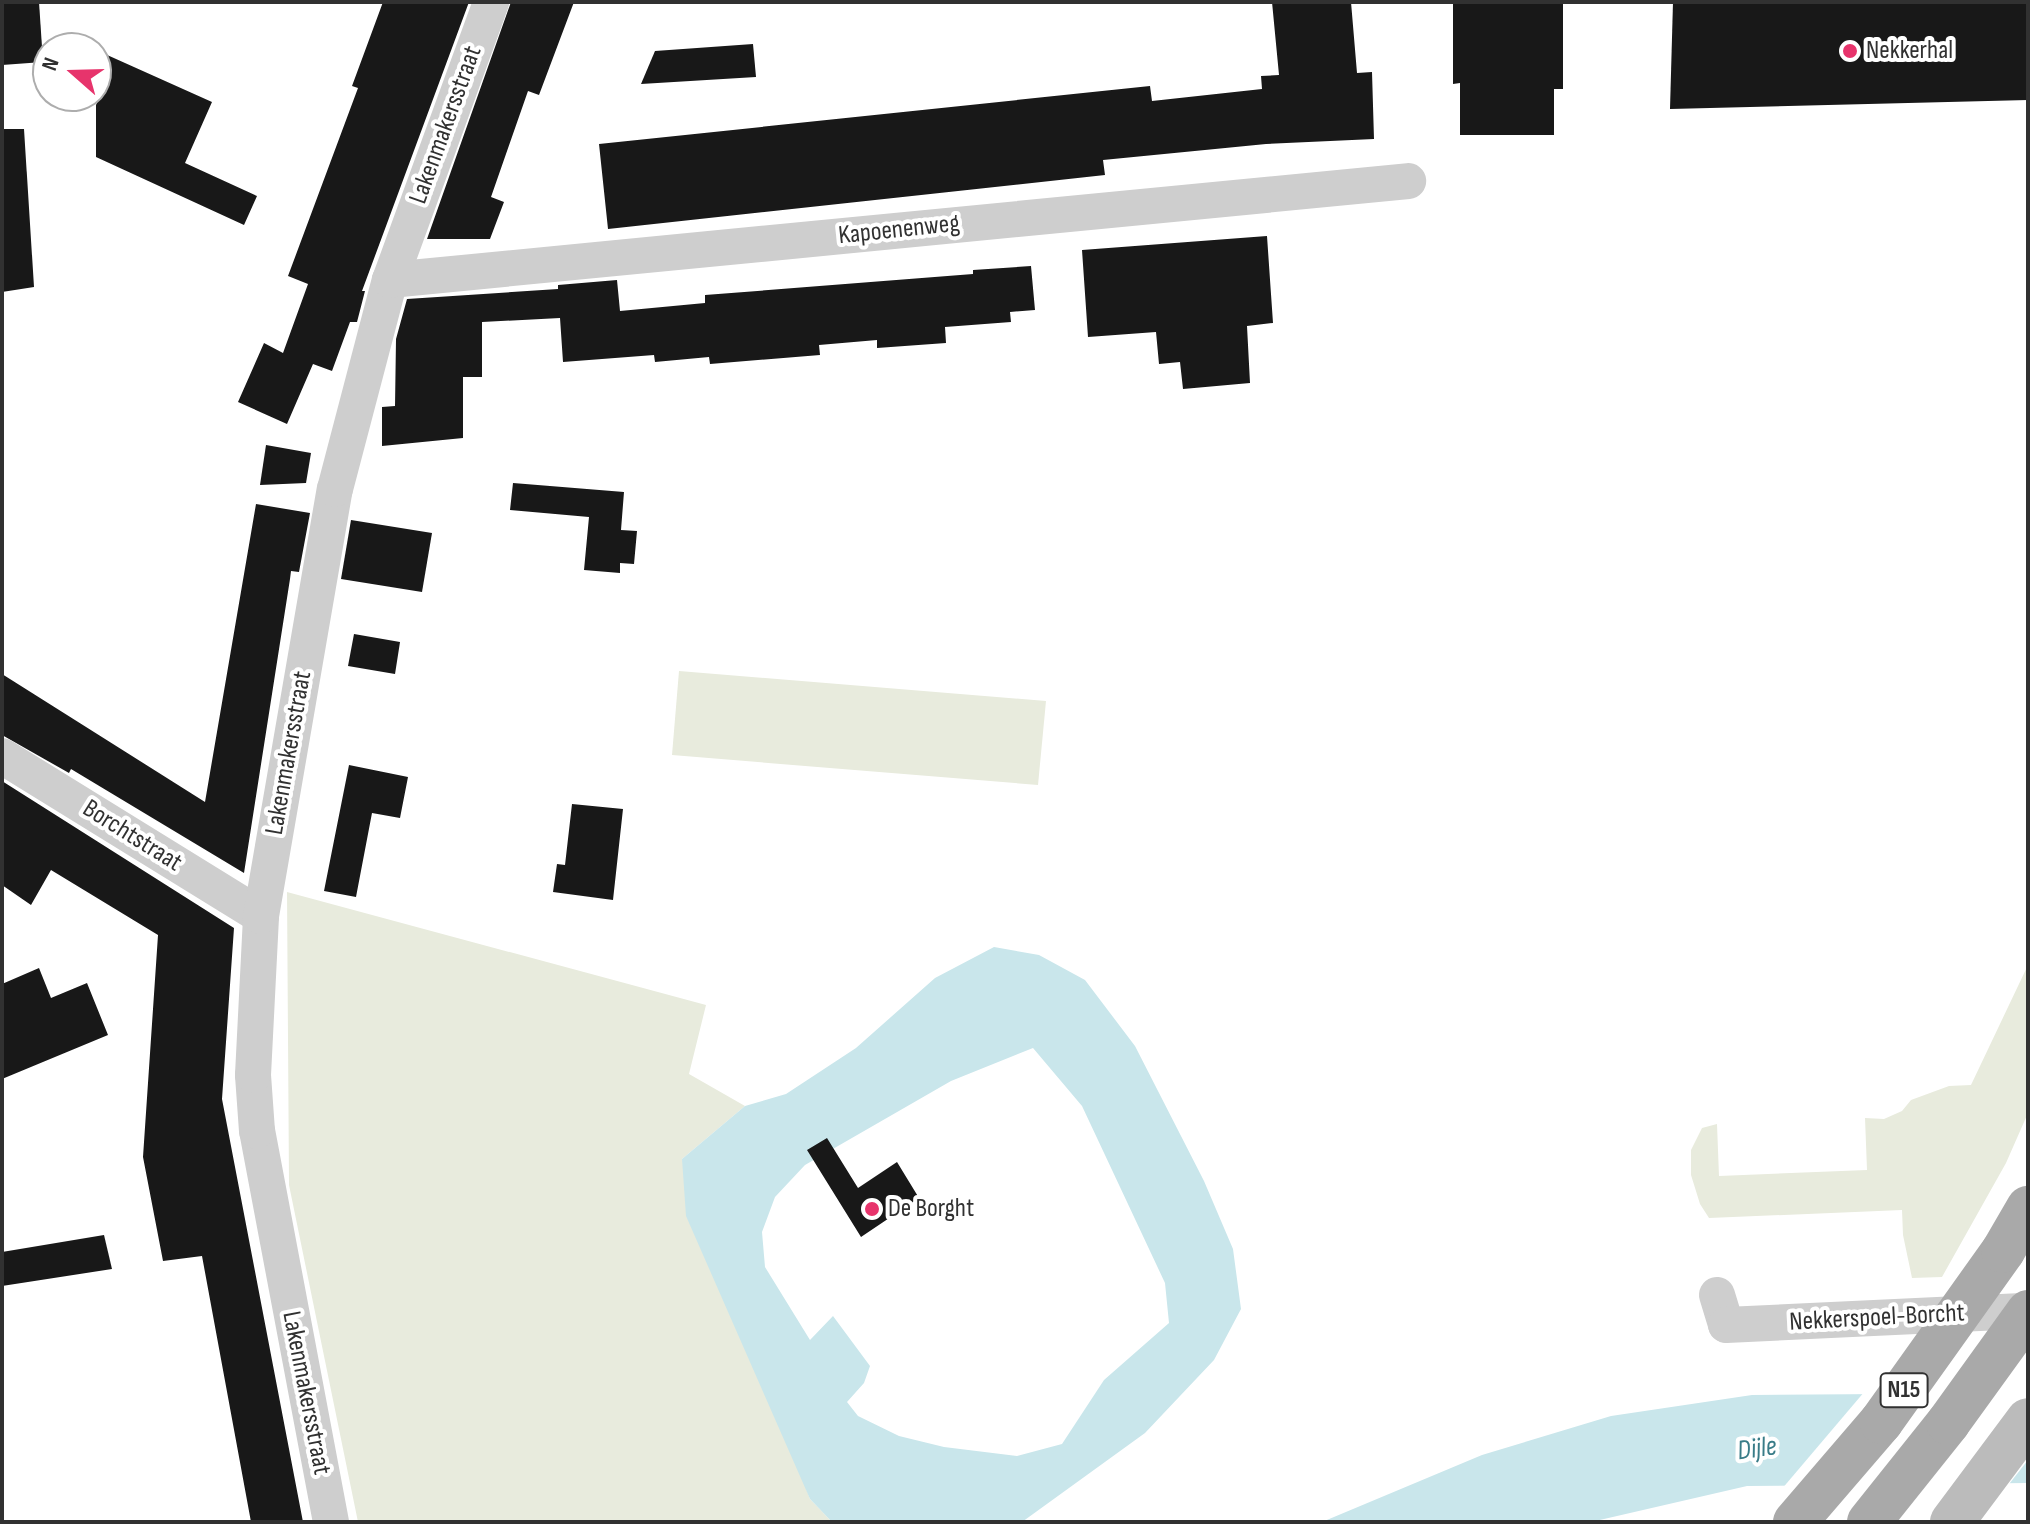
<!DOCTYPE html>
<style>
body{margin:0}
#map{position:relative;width:2030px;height:1524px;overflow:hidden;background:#fff;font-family:"Sofia Sans Condensed",sans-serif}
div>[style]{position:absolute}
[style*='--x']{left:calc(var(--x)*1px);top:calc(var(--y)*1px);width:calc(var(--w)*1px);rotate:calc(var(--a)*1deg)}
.green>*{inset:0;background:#e8ebdd}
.water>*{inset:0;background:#c9e6eb}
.pier>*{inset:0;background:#fff}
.building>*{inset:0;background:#181818}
.street>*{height:36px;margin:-18px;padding:0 18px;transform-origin:18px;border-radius:18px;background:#cecece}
.secondary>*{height:44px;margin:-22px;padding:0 22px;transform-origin:22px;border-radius:22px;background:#bbb}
.primary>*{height:44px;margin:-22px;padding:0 22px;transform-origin:22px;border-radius:22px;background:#a9a9a9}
.dots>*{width:22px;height:22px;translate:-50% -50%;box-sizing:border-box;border:4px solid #fff;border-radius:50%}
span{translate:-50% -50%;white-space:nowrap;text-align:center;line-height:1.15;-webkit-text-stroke:8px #fff;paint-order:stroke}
.shield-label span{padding:2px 6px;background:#fff;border:2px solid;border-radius:6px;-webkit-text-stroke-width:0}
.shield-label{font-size:24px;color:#313131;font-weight:700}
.poi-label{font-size:26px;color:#313131}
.left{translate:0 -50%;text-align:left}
.street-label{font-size:26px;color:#313131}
.water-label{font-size:28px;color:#397c88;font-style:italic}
.frame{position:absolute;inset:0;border:4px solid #313131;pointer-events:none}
.north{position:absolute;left:32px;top:32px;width:80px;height:80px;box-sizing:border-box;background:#fff;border:2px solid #adadad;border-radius:50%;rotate:290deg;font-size:22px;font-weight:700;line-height:32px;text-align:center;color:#313131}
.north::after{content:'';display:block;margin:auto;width:28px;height:36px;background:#e7346c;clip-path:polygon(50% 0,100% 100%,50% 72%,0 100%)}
</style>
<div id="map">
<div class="green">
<div style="clip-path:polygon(679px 671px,1046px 701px,1038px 785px,672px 755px)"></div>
<div style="clip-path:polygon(287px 892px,706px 1005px,689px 1074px,745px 1106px,682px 1159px,810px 1499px,832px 1522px,358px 1522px,289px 1185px)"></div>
<div style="clip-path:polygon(2028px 965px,2028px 1113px,2006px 1163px,1942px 1277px,1912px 1278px,1903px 1235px,1902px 1210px,1709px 1218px,1700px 1204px,1691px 1175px,1691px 1150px,1702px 1128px,1717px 1124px,1719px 1176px,1867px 1170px,1865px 1118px,1884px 1119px,1902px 1111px,1911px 1100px,1949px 1086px,1971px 1085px)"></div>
</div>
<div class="water">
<div style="clip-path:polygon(evenodd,994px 947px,1039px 955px,1085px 980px,1135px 1046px,1204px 1181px,1233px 1249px,1241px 1309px,1214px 1360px,1145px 1433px,1022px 1522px,832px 1522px,810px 1499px,686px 1216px,682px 1159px,745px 1106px,786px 1094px,856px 1048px,935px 978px,994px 947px,1033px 1048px,1082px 1106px,1165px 1283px,1169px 1323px,1104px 1380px,1062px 1444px,1017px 1456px,944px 1447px,899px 1436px,858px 1416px,847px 1402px,864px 1383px,870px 1366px,833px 1316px,810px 1340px,765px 1267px,762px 1232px,775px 1197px,805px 1165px,951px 1081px,1033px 1048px)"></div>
<div style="clip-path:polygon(2028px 1393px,2028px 1483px,1747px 1486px,1591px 1522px,1322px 1522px,1482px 1455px,1611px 1416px,1752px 1395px)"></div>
</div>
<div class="pier">
<div style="clip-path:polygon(2028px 1389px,2028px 1460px,2006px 1488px,1781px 1490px,1865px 1391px)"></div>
</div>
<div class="building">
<div style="clip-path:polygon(2px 2px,39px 2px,43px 62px,2px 65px)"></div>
<div style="clip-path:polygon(383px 2px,469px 2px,362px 291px,365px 291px,357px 322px,350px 322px,332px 371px,313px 364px,287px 424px,238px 402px,264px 343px,283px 353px,308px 284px,288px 276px,358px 88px,352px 86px)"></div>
<div style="clip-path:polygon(511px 2px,574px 2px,539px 95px,528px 91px,491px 197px,504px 202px,490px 239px,427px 239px)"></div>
<div style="clip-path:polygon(1272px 2px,1351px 2px,1357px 73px,1372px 72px,1374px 139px,1266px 144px,1103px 160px,1105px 175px,608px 229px,599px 144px,1150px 86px,1152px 101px,1262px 89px,1261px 76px,1279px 75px)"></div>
<div style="clip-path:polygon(1453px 2px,1563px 2px,1563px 89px,1554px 89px,1554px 135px,1460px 135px,1460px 83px,1453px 84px)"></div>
<div style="clip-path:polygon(1673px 2px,2028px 2px,2028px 100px,1670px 109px)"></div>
<div style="clip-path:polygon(753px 44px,756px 77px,641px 84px,655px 51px)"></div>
<div style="clip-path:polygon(96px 50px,212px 102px,185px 163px,257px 196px,244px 225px,96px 157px,96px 105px,104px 87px,96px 83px)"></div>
<div style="clip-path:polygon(2px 129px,24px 129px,34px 287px,2px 292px)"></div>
<div style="clip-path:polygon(1267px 236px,1273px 323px,1247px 326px,1250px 383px,1183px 389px,1180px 362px,1159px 364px,1156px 332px,1088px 337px,1082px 250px)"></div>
<div style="clip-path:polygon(1031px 266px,1035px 310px,1010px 312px,1011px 322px,945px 327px,946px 343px,877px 348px,877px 340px,819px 345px,820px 355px,710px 364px,709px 357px,655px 362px,654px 355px,563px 362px,560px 318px,482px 322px,482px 377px,463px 377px,463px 438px,382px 446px,382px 407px,395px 406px,396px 339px,407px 299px,558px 289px,558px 285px,617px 280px,620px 311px,705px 303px,705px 295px,973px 274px,973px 270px)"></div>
<div style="clip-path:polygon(266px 445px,311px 453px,306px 483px,260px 485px)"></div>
<div style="clip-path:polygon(513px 483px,624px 492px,621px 530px,637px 531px,634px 564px,620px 563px,620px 573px,584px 570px,589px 517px,510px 510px)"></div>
<div style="clip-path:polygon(256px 504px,310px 513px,299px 572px,291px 571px,290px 579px,244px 873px,71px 769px,69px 773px,2px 735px,2px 674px,205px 802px)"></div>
<div style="clip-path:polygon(351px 520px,432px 533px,422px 592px,341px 579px)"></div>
<div style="clip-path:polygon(354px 634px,400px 642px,395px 674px,348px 666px)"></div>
<div style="clip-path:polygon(349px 765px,408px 777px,400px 818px,372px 813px,356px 897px,324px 891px)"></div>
<div style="clip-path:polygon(2px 781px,234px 928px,222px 1099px,303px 1522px,251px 1522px,202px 1256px,163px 1261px,143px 1157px,158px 935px,51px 870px,31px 905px,2px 885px)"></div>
<div style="clip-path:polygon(572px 804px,623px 809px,613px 900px,553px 892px,557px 864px,565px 865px)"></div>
<div style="clip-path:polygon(39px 968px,51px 998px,87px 983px,108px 1035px,2px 1079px,2px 984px)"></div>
<div style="clip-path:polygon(827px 1138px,858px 1188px,897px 1162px,919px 1198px,861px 1237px,807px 1150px)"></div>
<div style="clip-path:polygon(104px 1235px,112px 1269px,2px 1286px,2px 1252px)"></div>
</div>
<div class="street">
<div style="--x:390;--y:280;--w:1023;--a:-5.55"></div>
<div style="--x:2;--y:756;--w:304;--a:31.7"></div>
<div style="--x:1717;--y:1295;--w:31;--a:73"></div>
<div style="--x:1726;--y:1325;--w:302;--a:-2.7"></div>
<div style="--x:331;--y:1522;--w:398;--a:-100.7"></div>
<div style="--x:257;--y:1131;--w:56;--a:-94.1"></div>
<div style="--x:253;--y:1075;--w:159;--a:-87.1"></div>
<div style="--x:261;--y:916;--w:433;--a:-80.2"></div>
<div style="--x:335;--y:489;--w:216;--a:-75.3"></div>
<div style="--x:390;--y:280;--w:296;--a:-70"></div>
</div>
<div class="secondary">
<div style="--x:1952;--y:1522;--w:127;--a:-53.3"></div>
</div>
<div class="primary">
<div style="--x:1795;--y:1522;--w:132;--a:-49.3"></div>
<div style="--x:1881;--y:1422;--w:210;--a:-54.5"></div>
<div style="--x:2003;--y:1251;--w:50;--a:-59.8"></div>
<div style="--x:1869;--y:1522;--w:127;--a:-51.4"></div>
<div style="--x:1948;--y:1423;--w:137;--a:-54.2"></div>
</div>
<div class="dots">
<div style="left:1850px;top:51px;background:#e7346c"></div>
<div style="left:872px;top:1209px;background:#e7346c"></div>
</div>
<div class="shield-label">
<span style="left:1904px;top:1390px">N15</span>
</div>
<div class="poi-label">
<span class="left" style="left:1866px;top:51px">Nekkerhal</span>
<span class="left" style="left:888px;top:1209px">De Borght</span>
</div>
<div class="street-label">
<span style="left:446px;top:125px;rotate:-70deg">Lakenmakersstraat</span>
<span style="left:899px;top:230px;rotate:-6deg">Kapoenenweg</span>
<span style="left:289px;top:753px;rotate:-80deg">Lakenmakersstraat</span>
<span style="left:132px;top:836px;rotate:32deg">Borchtstraat</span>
<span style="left:1877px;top:1318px;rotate:-3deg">Nekkerspoel-Borcht</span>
<span style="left:306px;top:1393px;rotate:79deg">Lakenmakersstraat</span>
</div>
<div class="water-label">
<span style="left:1757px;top:1449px;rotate:-8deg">Dijle</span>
</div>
<div class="frame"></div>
<div class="north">N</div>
</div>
